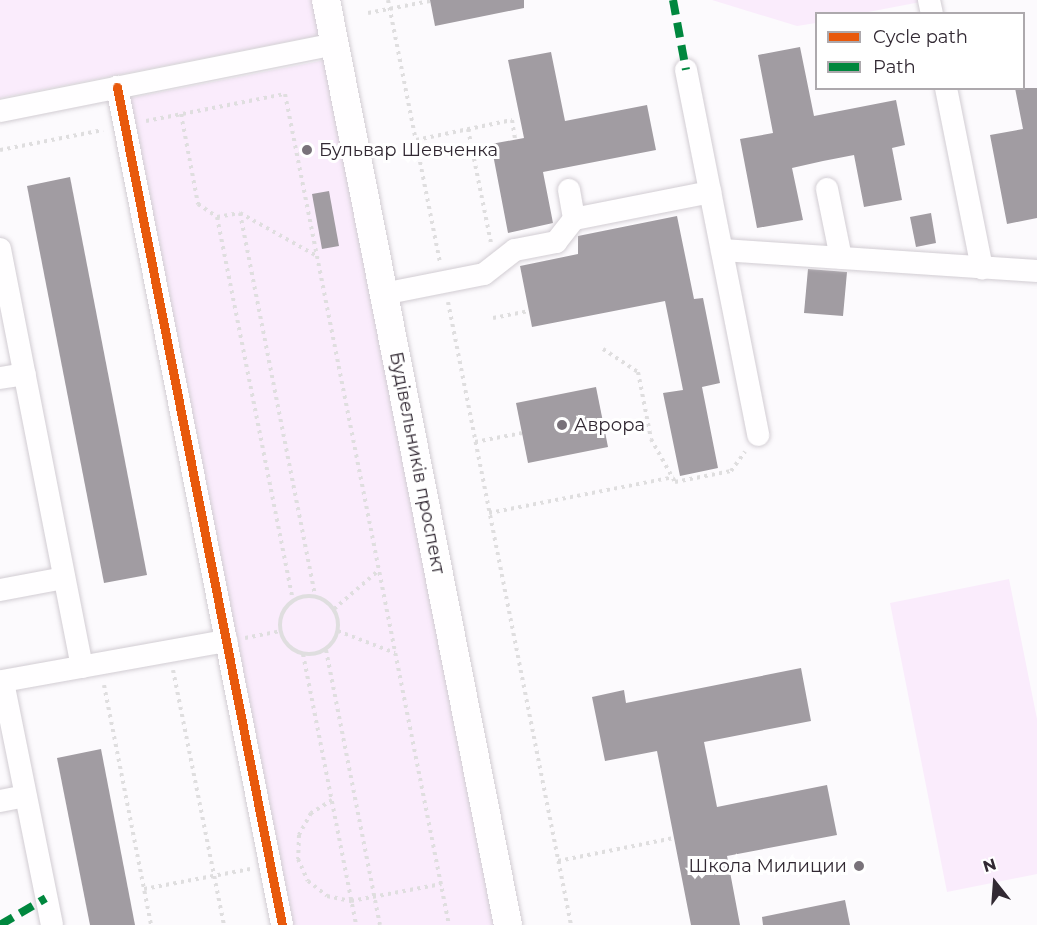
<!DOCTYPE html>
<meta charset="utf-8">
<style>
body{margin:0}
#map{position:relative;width:1037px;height:925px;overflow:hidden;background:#fcfafd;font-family:Montserrat,sans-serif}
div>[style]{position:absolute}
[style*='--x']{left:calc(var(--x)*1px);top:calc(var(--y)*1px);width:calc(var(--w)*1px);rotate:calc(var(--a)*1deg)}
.green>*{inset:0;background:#faecfc}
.building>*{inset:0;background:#a19ca2}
.path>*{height:4px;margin-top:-2px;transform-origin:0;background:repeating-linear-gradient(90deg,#dfdedf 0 3px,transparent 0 7.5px)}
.path>.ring{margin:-2px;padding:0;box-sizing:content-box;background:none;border:4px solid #dfdedf;border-radius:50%}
.roads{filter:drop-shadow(0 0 2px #d2cdd3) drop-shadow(0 0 2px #d2cdd3)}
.minor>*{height:22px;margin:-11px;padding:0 11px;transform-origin:11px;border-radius:11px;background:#fffeff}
.major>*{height:28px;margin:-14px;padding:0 14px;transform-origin:14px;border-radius:14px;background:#fffeff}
.quiet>*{height:8px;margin-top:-4px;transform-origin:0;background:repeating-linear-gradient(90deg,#00873e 0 15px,transparent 0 23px)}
.cycleway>*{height:9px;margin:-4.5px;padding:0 4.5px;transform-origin:4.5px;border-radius:4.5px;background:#e8590c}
.dots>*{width:16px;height:16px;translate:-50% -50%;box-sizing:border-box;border:3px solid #fff;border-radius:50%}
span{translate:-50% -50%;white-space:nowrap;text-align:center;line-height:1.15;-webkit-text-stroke:6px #fff;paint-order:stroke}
.poi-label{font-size:18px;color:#322933}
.left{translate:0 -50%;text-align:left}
.right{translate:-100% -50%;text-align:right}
.street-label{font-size:18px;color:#322933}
.legend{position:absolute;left:815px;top:12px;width:210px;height:78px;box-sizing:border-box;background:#fff;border:2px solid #ada9ad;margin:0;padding:8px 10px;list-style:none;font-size:18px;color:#322933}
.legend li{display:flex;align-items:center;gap:12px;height:30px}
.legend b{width:30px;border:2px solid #ada9ad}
.north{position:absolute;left:965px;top:853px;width:60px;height:60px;-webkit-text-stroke:4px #fff;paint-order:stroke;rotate:343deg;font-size:16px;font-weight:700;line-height:24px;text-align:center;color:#322933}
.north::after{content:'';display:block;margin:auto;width:21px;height:27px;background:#322933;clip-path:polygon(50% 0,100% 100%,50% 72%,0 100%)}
</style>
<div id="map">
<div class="green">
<div style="clip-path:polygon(0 0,314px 0,320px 35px,0 98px)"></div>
<div style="clip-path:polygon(712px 0,931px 0,863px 13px,816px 14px,816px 23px,797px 26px)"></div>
<div style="clip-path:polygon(325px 60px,496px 925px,293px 925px,130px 98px)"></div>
<div style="clip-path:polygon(1009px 579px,1037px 719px,1037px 874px,947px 892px,890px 603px)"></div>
</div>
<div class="building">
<div style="clip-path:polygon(430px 0,524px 0,524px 8px,435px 26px)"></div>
<div style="clip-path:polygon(800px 47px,814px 116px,896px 100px,905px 145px,892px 148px,902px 200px,864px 207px,854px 155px,823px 161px,792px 168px,803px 220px,757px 228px,740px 139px,773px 133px,758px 55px)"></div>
<div style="clip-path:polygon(551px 52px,565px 121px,647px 105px,656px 150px,543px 172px,553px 223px,508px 233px,491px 144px,524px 138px,508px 60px)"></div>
<div style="clip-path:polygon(1015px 88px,1037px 88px,1037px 218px,1007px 224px,990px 135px,1023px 129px)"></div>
<div style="clip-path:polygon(70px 177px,147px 575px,104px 583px,27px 186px)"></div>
<div style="clip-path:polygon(329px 191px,339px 246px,322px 249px,312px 194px)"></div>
<div style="clip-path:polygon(931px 213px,936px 243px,916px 247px,910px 217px)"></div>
<div style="clip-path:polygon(677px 216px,694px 299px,703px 298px,720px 383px,702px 387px,718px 468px,680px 476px,663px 393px,683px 390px,665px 301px,532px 327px,520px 266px,578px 254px,578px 236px)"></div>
<div style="clip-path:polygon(808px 269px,847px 272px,843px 316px,804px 313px)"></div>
<div style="clip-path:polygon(596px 387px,608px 447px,528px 463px,516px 403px)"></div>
<div style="clip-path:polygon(801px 668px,811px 721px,704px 742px,717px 807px,827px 785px,837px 835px,727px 856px,740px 925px,691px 925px,657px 751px,605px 761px,592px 697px,624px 690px,626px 703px)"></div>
<div style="clip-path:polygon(101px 749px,135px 925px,90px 925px,57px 758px)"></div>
<div style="clip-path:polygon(845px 900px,850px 925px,763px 925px,762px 917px)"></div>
</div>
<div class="path">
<div style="--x:388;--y:0;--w:267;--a:78.8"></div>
<div style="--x:368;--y:13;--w:63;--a:-11"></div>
<div style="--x:181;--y:114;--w:92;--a:79.3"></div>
<div style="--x:198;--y:204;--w:23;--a:34"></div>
<div style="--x:217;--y:217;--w:391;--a:78.8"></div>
<div style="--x:146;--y:121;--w:142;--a:-11"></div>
<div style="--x:285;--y:94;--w:847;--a:78.84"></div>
<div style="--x:468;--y:129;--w:116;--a:78.6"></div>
<div style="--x:416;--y:140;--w:98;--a:-11.8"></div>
<div style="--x:512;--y:120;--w:19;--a:81"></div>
<div style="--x:0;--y:150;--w:105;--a:-11"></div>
<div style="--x:240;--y:213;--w:390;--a:78.9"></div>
<div style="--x:217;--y:217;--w:23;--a:-10"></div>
<div style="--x:240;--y:213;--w:88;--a:29.2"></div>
<div style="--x:448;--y:302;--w:635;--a:78.83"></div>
<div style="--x:493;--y:318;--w:37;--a:-11"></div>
<div style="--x:603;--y:349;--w:42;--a:33.3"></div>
<div style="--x:638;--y:372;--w:68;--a:79"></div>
<div style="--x:651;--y:439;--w:49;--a:60.8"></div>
<div style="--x:675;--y:482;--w:57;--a:-11.1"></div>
<div style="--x:731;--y:471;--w:24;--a:-54"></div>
<div style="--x:475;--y:442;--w:48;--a:-10.8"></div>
<div style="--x:489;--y:513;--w:188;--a:-11"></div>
<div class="ring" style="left:280px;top:596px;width:54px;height:54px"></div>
<div style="--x:334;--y:609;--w:58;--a:-40.8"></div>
<div style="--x:338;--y:631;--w:61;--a:21.1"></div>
<div style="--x:245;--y:638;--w:36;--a:-11"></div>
<div style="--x:326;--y:650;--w:280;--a:78.9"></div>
<div style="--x:303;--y:654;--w:276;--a:78.9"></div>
<div style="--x:173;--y:670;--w:260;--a:78.7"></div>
<div style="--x:104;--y:685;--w:245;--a:78.9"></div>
<div style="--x:332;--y:800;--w:25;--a:148"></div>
<div style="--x:311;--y:813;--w:25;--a:119"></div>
<div style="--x:299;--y:835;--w:24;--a:92"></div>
<div style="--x:298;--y:859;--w:24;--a:66"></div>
<div style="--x:308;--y:881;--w:24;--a:38"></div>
<div style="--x:327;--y:896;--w:25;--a:12"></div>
<div style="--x:351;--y:901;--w:92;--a:-10.7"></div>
<div style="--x:558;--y:861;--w:118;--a:-11.2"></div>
<div style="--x:144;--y:889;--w:108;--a:-10.7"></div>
</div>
<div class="roads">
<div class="minor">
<div style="--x:929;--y:0;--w:14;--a:78"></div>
<div style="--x:686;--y:70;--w:372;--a:78.8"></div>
<div style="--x:117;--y:87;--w:854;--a:78.86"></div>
<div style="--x:946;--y:88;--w:184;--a:78.7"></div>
<div style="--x:0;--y:111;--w:341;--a:-11.3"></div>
<div style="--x:827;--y:189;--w:70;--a:78.5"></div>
<div style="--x:569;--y:190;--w:29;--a:80"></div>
<div style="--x:0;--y:249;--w:426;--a:78.9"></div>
<div style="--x:722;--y:250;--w:316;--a:3.8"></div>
<div style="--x:383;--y:294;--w:103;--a:-11.2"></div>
<div style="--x:484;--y:274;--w:39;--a:-38"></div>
<div style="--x:515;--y:250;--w:42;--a:-11"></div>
<div style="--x:556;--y:242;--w:29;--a:-52"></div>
<div style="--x:574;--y:219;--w:139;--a:-11.2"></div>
<div style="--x:0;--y:378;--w:25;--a:-9"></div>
<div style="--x:0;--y:590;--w:65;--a:-10.6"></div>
<div style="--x:0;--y:801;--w:26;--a:-11"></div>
<div style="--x:52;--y:925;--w:249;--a:-101.4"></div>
<div style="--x:3;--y:681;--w:227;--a:-10.2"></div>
</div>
<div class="major">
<div style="--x:326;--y:0;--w:943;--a:78.87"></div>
</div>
</div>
<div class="quiet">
<div style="--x:673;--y:0;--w:71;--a:79.5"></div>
<div style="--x:0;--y:925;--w:53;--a:-30.4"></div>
</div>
<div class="cycleway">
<div style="--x:117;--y:87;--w:854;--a:78.86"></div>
</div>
<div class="dots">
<div style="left:307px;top:150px;background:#79727a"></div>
<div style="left:562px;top:425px;background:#79727a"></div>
<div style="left:859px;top:866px;background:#79727a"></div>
</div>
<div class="poi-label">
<span class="left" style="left:319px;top:150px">Бульвар Шевченка</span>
<span class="left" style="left:574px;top:425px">Аврора</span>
<span class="right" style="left:847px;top:866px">Школа Милиции</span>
</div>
<div class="street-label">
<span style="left:417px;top:463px;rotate:79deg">Будівельників проспект</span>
</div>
<ul class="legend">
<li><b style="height:8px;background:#e8590c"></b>Cycle path</li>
<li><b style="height:8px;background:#00873e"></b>Path</li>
</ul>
<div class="north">N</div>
</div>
